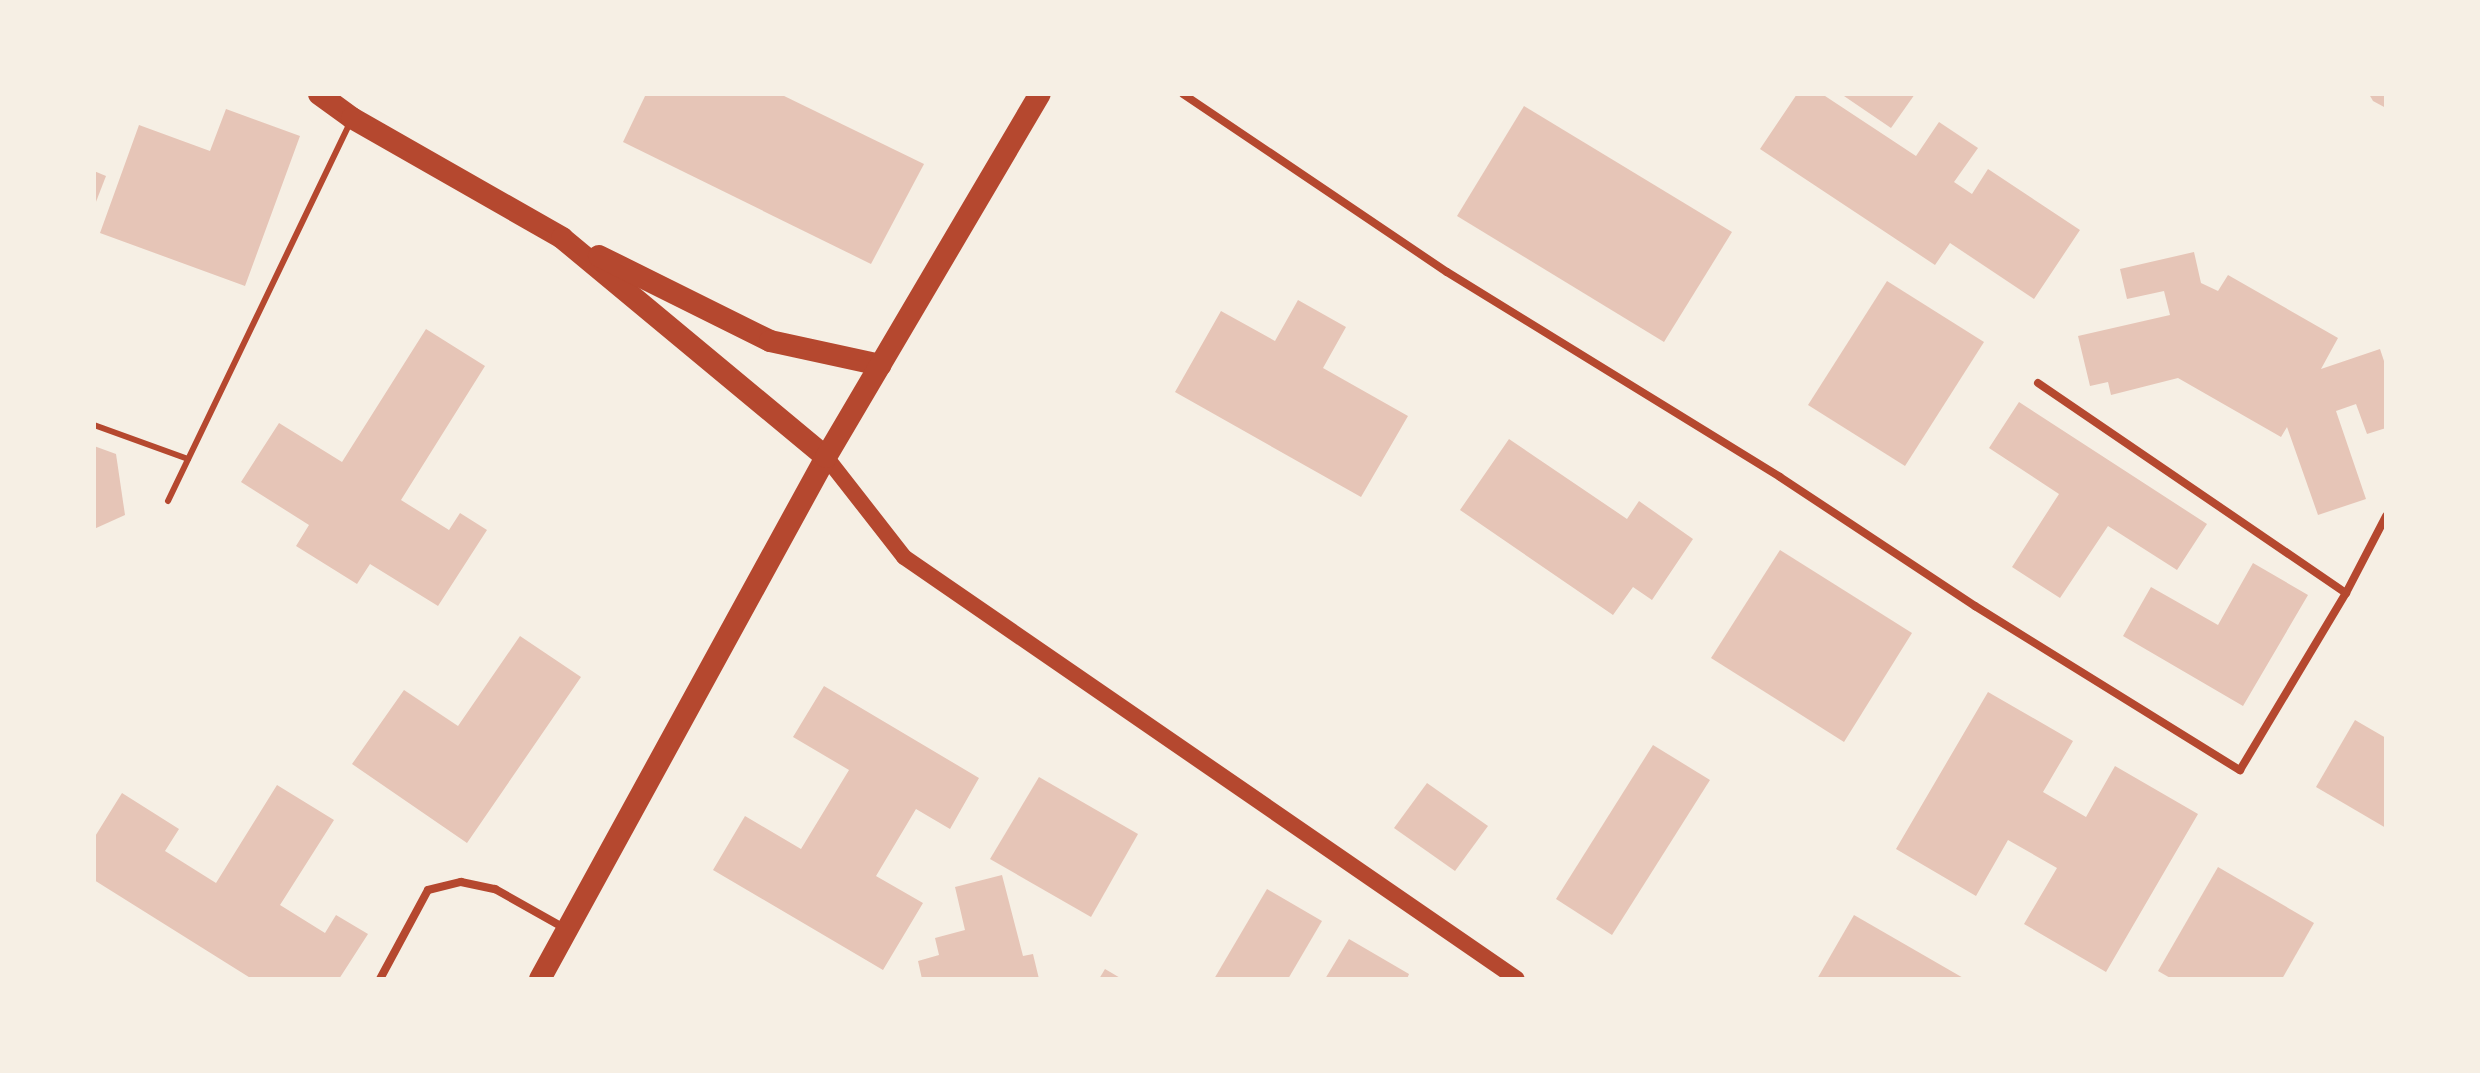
<!DOCTYPE html>
<style>
body{margin:0}
#map{position:relative;width:2480px;height:1073px;overflow:hidden;background:#f6efe4;font-family:Inter,sans-serif}
div>[style]{position:absolute}
[style*='--x']{left:calc(var(--x)*1px);top:calc(var(--y)*1px);width:calc(var(--w)*1px);rotate:calc(var(--a)*1deg)}
.building>*{inset:0;background:#e6c5b7}
.service>*{height:6px;margin:-3px;padding:0 3px;transform-origin:3px;border-radius:3px;background:#b5482f}
.minor>*{height:8px;margin:-4px;padding:0 4px;transform-origin:4px;border-radius:4px;background:#b5482f}
.secondary>*{height:16px;margin:-8px;padding:0 8px;transform-origin:8px;border-radius:8px;background:#b5482f}
.trunk>*{height:22px;margin:-11px;padding:0 11px;transform-origin:11px;border-radius:11px;background:#b5482f}
span{translate:-50% -50%;white-space:nowrap;text-align:center;line-height:1.15;-webkit-text-stroke:7px #f6efe4;paint-order:stroke}
.frame{position:absolute;inset:0;border:96px solid #f6efe4;pointer-events:none}
</style>
<div id="map">
<div class="building">
<div style="clip-path:polygon(646px 94px,780px 94px,924px 164px,871px 264px,623px 142px)"></div>
<div style="clip-path:polygon(1797px 94px,1822px 94px,1916px 156px,1939px 122px,1978px 148px,1954px 182px,1972px 194px,1988px 169px,2080px 230px,2034px 299px,1950px 243px,1935px 265px,1760px 149px)"></div>
<div style="clip-path:polygon(1841px 94px,1915px 94px,1891px 128px)"></div>
<div style="clip-path:polygon(2369px 94px,2386px 94px,2386px 108px,2373px 101px)"></div>
<div style="clip-path:polygon(1524px 106px,1732px 232px,1664px 342px,1457px 216px)"></div>
<div style="clip-path:polygon(226px 109px,300px 136px,245px 286px,100px 233px,139px 125px,210px 151px)"></div>
<div style="clip-path:polygon(94px 171px,106px 176px,94px 207px)"></div>
<div style="clip-path:polygon(2194px 252px,2201px 283px,2218px 291px,2228px 275px,2338px 338px,2321px 369px,2380px 349px,2386px 367px,2386px 428px,2367px 434px,2356px 404px,2336px 411px,2366px 499px,2318px 515px,2287px 427px,2281px 437px,2178px 378px,2111px 395px,2108px 382px,2090px 386px,2078px 336px,2170px 315px,2164px 291px,2127px 299px,2120px 269px)"></div>
<div style="clip-path:polygon(1887px 281px,1984px 342px,1905px 466px,1808px 405px)"></div>
<div style="clip-path:polygon(1298px 300px,1346px 327px,1323px 368px,1408px 416px,1361px 497px,1175px 392px,1221px 311px,1275px 341px)"></div>
<div style="clip-path:polygon(426px 329px,485px 366px,401px 500px,449px 530px,460px 513px,487px 530px,438px 606px,370px 564px,357px 584px,296px 546px,309px 525px,241px 482px,279px 423px,342px 462px)"></div>
<div style="clip-path:polygon(2019px 402px,2207px 524px,2177px 570px,2108px 526px,2060px 598px,2012px 567px,2059px 494px,1989px 448px)"></div>
<div style="clip-path:polygon(1509px 439px,1627px 519px,1639px 501px,1693px 539px,1652px 600px,1633px 587px,1613px 615px,1460px 510px)"></div>
<div style="clip-path:polygon(94px 446px,116px 454px,125px 515px,94px 529px)"></div>
<div style="clip-path:polygon(1780px 550px,1912px 633px,1844px 742px,1711px 658px)"></div>
<div style="clip-path:polygon(2253px 563px,2308px 595px,2243px 706px,2123px 636px,2151px 587px,2218px 625px)"></div>
<div style="clip-path:polygon(520px 636px,581px 677px,467px 843px,352px 764px,404px 690px,458px 726px)"></div>
<div style="clip-path:polygon(824px 686px,979px 778px,950px 829px,916px 809px,876px 876px,923px 903px,883px 970px,713px 870px,745px 816px,801px 849px,849px 770px,793px 737px)"></div>
<div style="clip-path:polygon(1988px 692px,2073px 741px,2043px 792px,2086px 817px,2115px 766px,2198px 814px,2106px 972px,2024px 924px,2057px 868px,2008px 840px,1976px 896px,1896px 849px)"></div>
<div style="clip-path:polygon(2355px 720px,2386px 738px,2386px 828px,2316px 787px)"></div>
<div style="clip-path:polygon(1653px 745px,1710px 780px,1612px 935px,1556px 899px)"></div>
<div style="clip-path:polygon(1039px 777px,1138px 834px,1091px 917px,990px 859px)"></div>
<div style="clip-path:polygon(1427px 783px,1488px 826px,1455px 871px,1394px 828px)"></div>
<div style="clip-path:polygon(277px 785px,334px 820px,280px 905px,325px 933px,336px 915px,368px 934px,339px 979px,252px 979px,94px 880px,94px 838px,122px 793px,179px 829px,165px 851px,216px 883px)"></div>
<div style="clip-path:polygon(2218px 867px,2314px 923px,2282px 979px,2172px 979px,2158px 971px)"></div>
<div style="clip-path:polygon(1002px 875px,1023px 956px,1033px 954px,1039px 979px,922px 979px,918px 961px,939px 955px,935px 938px,965px 930px,955px 887px)"></div>
<div style="clip-path:polygon(1267px 889px,1322px 921px,1288px 979px,1214px 979px)"></div>
<div style="clip-path:polygon(1854px 915px,1965px 979px,1817px 979px)"></div>
<div style="clip-path:polygon(1349px 939px,1409px 974px,1407px 979px,1325px 979px)"></div>
<div style="clip-path:polygon(1105px 969px,1122px 979px,1099px 979px)"></div>
</div>
<div class="service">
<div style="--x:94;--y:425;--w:100;--a:19.9"></div>
<div style="--x:168;--y:501;--w:420;--a:-64.3"></div>
</div>
<div class="minor">
<div style="--x:1183;--y:94;--w:318;--a:34"></div>
<div style="--x:1447;--y:272;--w:391;--a:31.6"></div>
<div style="--x:1780;--y:477;--w:234;--a:33.5"></div>
<div style="--x:1975;--y:606;--w:312;--a:31.8"></div>
<div style="--x:2240;--y:770;--w:206;--a:-59.1"></div>
<div style="--x:2346;--y:593;--w:87;--a:-62.5"></div>
<div style="--x:2038;--y:383;--w:373;--a:34.3"></div>
<div style="--x:380;--y:979;--w:101;--a:-61.7"></div>
<div style="--x:428;--y:890;--w:34;--a:-14"></div>
<div style="--x:461;--y:882;--w:35;--a:12"></div>
<div style="--x:495;--y:889;--w:81;--a:29.4"></div>
</div>
<div class="secondary">
<div style="--x:826;--y:457;--w:127;--a:52"></div>
<div style="--x:904;--y:557;--w:744;--a:34.54"></div>
</div>
<div class="trunk">
<div style="--x:319;--y:94;--w:41;--a:36"></div>
<div style="--x:352;--y:118;--w:242;--a:29.7"></div>
<div style="--x:562;--y:238;--w:343;--a:39.7"></div>
<div style="--x:599;--y:256;--w:191;--a:26.4"></div>
<div style="--x:770;--y:341;--w:113;--a:12.3"></div>
<div style="--x:540;--y:979;--w:595;--a:-61.28"></div>
<div style="--x:826;--y:457;--w:421;--a:-59.5"></div>
</div>
<div class="frame"></div>
</div>
